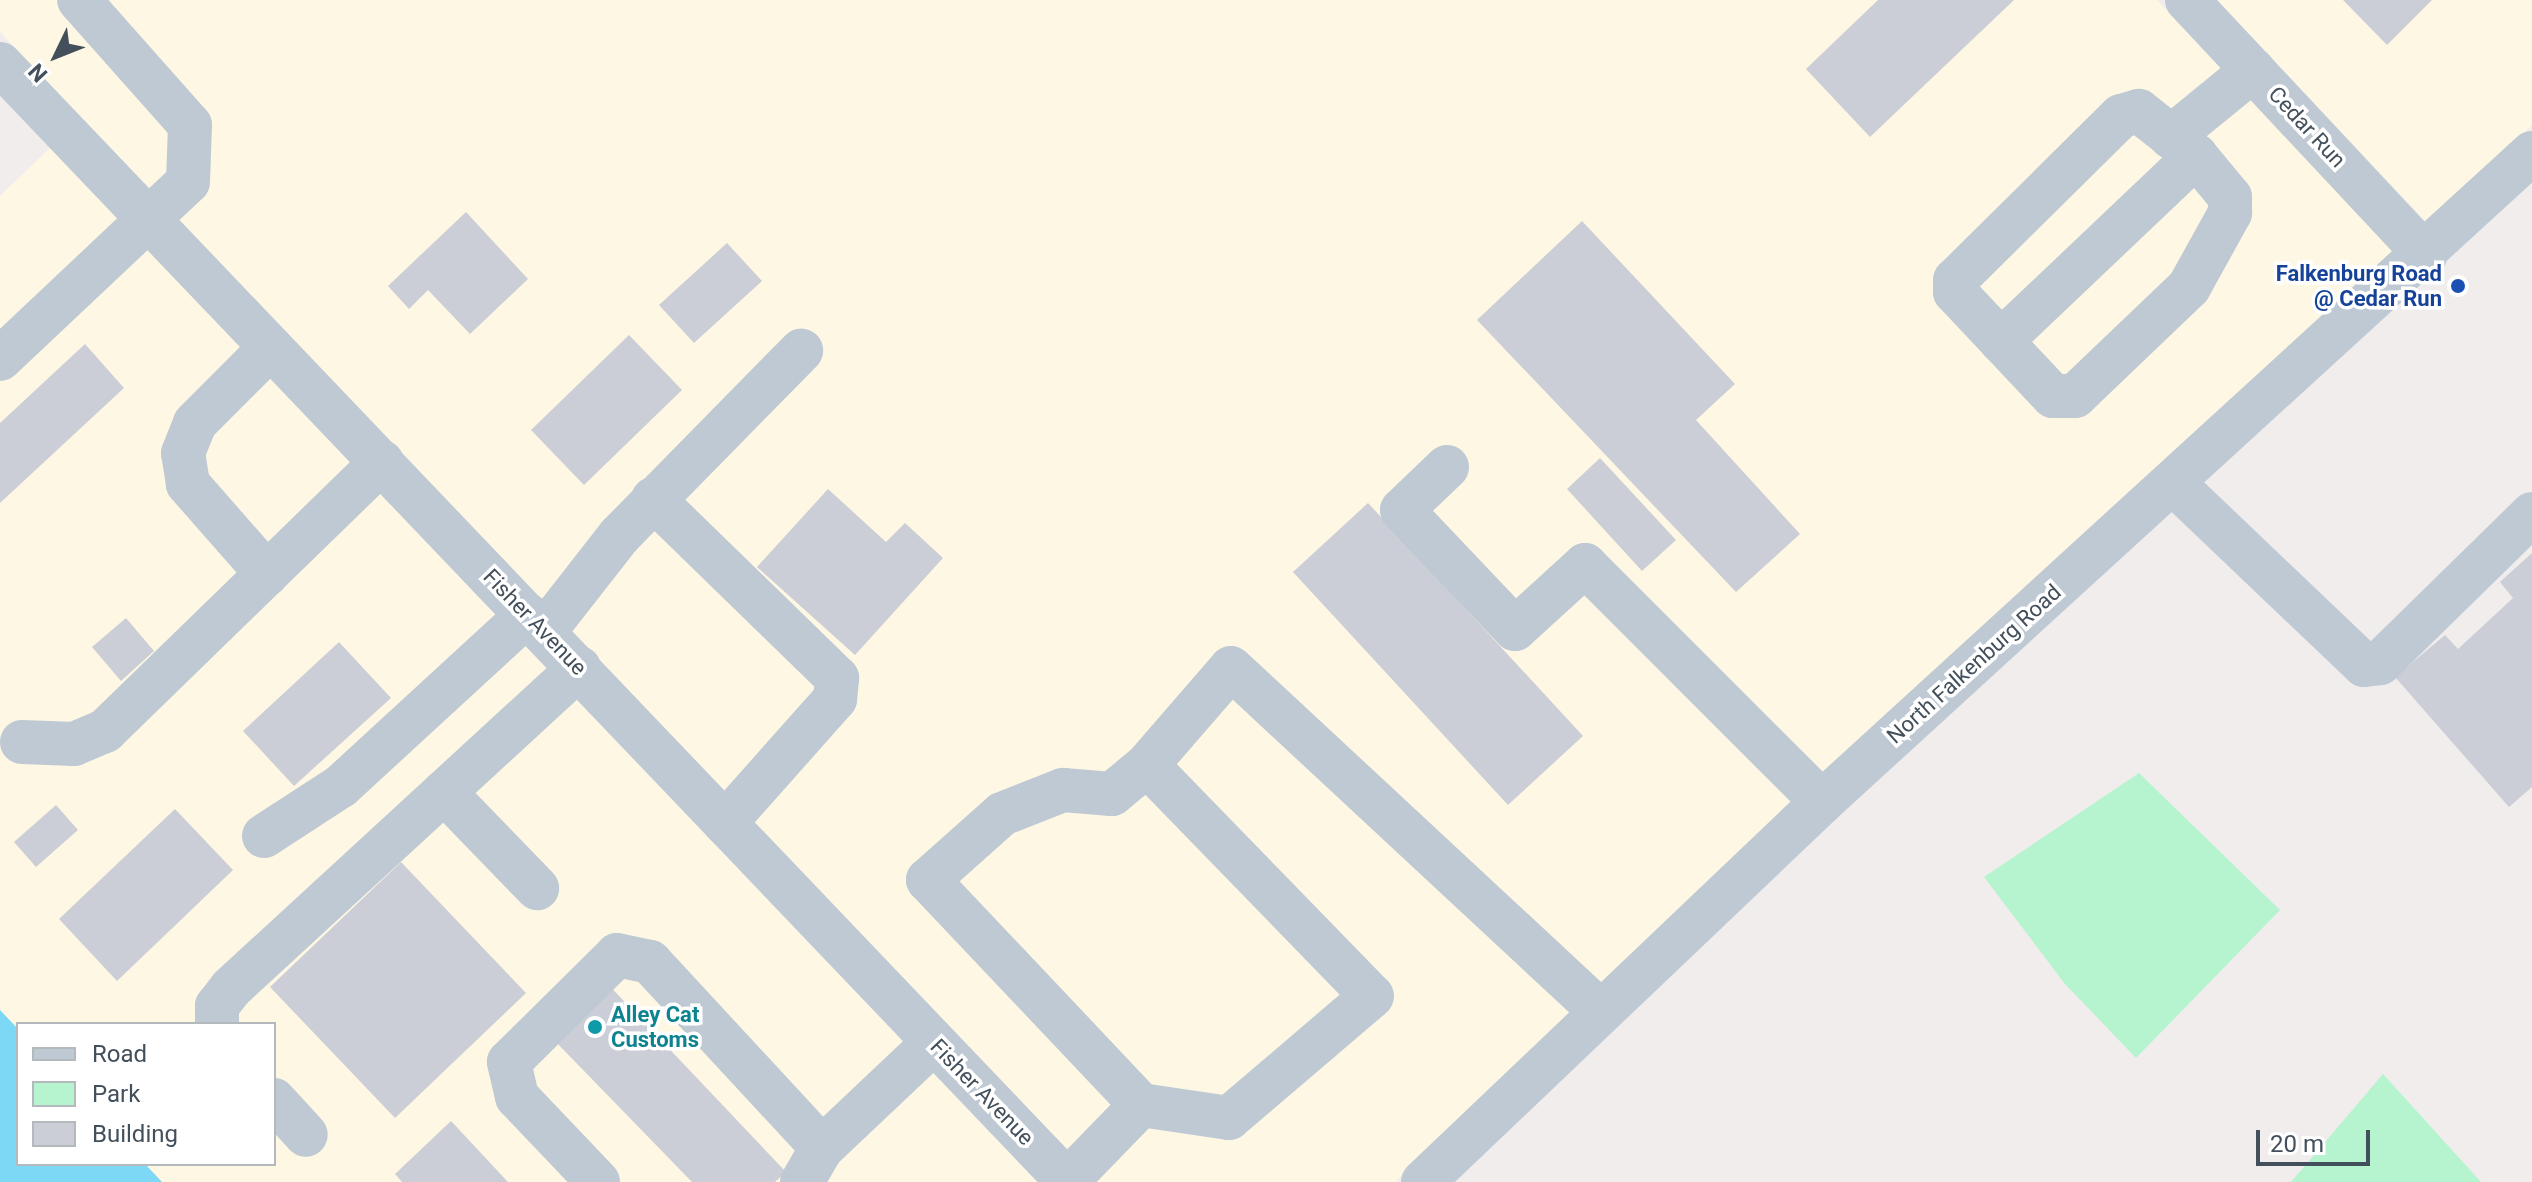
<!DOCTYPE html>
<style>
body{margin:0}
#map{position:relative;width:2532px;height:1182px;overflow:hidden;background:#f0edec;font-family:Roboto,sans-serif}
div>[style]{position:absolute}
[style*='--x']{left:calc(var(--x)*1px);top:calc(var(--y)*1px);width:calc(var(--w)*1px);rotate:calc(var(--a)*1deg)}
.commercial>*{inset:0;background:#fef7e3}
.green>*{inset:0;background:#b5f4cf}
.water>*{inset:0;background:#7dd8f6}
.building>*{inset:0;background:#cbced6}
.minor>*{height:44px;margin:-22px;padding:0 22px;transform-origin:22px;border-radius:22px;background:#bec9d4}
.dots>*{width:22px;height:22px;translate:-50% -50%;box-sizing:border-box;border:4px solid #fff;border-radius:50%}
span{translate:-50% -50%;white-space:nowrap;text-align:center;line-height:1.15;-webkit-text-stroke:7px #fff;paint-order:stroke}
.street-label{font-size:22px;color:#43505c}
.transit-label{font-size:22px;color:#164399;font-weight:700}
.right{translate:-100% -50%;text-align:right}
.culture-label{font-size:22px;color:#0d838f;font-weight:700}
.left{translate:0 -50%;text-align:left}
.legend{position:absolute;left:16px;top:1022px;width:260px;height:144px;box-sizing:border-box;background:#fff;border:2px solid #b4b9be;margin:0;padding:10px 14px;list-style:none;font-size:24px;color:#43505c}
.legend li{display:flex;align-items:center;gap:16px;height:40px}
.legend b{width:40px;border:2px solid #b4b9be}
.north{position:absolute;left:16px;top:16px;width:80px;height:80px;-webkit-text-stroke:6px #fff;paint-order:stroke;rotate:227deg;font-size:22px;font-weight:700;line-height:32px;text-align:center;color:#43505c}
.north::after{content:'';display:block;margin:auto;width:28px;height:36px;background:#43505c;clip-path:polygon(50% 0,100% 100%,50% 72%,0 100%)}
.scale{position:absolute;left:2256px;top:1130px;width:114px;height:36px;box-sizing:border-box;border:4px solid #43505c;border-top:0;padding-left:10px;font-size:24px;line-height:28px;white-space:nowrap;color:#43505c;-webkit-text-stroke:6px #fff;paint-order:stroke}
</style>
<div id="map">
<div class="commercial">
<div style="clip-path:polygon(0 0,2157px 0,2396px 255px,1809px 787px,1395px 1182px,1098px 1182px,0 32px)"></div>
<div style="clip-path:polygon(2217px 0,2532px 0,2532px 125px,2429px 225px)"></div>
<div style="clip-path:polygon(50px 148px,1037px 1182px,162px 1182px,145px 1164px,274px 1164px,274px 1024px,18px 1029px,0 1010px,0 196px)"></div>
</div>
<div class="green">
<div style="clip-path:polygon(2139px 773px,2280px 910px,2136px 1058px,2065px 984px,1984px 877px)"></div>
<div style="clip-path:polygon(2383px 1074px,2481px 1182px,2291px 1182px)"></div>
</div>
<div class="water">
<div style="clip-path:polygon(0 1010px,18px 1029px,18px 1164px,145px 1164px,162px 1182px,0 1182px)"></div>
</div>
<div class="building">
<div style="clip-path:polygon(1878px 0,2014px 0,1870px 137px,1806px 69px)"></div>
<div style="clip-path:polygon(2343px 0,2432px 0,2387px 45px)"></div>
<div style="clip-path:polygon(466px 212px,528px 279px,470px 334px,428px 290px,409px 309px,388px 286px)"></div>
<div style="clip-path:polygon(1582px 221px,1735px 384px,1696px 420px,1800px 534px,1736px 592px,1477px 320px)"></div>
<div style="clip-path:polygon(727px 243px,762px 281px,694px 343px,659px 305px)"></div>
<div style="clip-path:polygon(629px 335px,682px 390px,584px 485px,531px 430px)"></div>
<div style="clip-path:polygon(85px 344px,124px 388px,0 503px,0 423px)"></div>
<div style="clip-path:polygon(1600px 458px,1676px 540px,1642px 571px,1567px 489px)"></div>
<div style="clip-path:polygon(828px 489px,886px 542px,905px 523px,943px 558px,855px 655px,757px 567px)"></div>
<div style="clip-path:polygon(1368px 503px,1583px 736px,1508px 805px,1293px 572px)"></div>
<div style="clip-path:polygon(2532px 553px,2532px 787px,2509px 807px,2395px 677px,2445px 635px,2458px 649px,2513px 598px,2500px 582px)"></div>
<div style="clip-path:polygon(126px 618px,154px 651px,121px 681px,92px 647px)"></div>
<div style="clip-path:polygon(339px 642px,391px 698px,294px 786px,243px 731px)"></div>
<div style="clip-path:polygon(56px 805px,78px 830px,36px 867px,14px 842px)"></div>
<div style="clip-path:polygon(175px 809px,233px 870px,117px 981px,59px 919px)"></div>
<div style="clip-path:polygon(401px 862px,526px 993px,395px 1118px,270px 987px)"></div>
<div style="clip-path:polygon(604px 980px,786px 1172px,775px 1182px,692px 1182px,552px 1038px)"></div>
<div style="clip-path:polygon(451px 1121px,508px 1182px,402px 1182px,395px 1174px)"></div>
</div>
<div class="minor">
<div style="--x:2187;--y:0;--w:349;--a:46.9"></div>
<div style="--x:0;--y:64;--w:1546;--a:46.31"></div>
<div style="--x:2171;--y:137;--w:106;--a:-39.3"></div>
<div style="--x:2001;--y:341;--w:269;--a:-43.5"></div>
<div style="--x:2196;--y:156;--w:73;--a:-141.7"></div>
<div style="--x:2139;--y:111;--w:19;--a:164"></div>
<div style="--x:2121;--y:116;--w:233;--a:135.3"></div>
<div style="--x:1955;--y:280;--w:12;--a:90"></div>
<div style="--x:1955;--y:292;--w:143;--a:46.7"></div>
<div style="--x:2053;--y:396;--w:22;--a:0"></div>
<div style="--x:2075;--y:396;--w:158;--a:-43.7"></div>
<div style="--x:2189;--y:287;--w:85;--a:-61"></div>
<div style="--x:2230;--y:213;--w:16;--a:-90"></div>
<div style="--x:2230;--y:197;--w:53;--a:-129.7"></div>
<div style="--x:0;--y:359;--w:258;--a:-43.3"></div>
<div style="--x:188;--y:182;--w:57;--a:-88"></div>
<div style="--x:190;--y:125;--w:167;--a:-131.6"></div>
<div style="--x:1447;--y:467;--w:62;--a:136.3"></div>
<div style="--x:1402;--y:510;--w:164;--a:46.5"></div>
<div style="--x:1515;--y:629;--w:95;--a:-42.4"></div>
<div style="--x:1585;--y:565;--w:335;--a:45"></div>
<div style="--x:2173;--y:483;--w:264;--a:43.6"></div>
<div style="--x:2364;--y:665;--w:16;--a:-7"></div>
<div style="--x:2380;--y:663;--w:213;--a:-44.4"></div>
<div style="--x:653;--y:499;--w:257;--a:44.2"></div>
<div style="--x:837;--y:678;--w:21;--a:95"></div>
<div style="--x:835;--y:699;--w:166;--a:131.6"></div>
<div style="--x:267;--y:574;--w:120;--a:-131.3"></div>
<div style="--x:188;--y:484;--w:31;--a:-99"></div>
<div style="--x:183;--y:453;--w:32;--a:-68"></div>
<div style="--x:195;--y:423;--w:107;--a:-45"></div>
<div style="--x:544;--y:632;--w:122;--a:-52"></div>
<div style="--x:619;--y:536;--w:260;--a:-45.5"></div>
<div style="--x:22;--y:742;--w:52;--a:2.2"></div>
<div style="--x:74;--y:744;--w:34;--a:-23"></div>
<div style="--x:105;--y:731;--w:386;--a:-44.2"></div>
<div style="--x:1147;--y:765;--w:322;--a:45.8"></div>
<div style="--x:1372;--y:996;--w:188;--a:139.5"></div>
<div style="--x:1229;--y:1118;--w:89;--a:-171.6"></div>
<div style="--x:1141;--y:1105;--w:310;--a:-133.4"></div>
<div style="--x:928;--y:880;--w:99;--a:-41.7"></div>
<div style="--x:1002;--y:814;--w:66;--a:-21.5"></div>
<div style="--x:1063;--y:790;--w:49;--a:4.7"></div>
<div style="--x:1112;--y:794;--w:45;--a:-39.6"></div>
<div style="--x:1147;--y:765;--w:128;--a:-49.1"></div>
<div style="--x:1231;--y:668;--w:505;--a:42.91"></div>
<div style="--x:444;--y:792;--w:134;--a:45.9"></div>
<div style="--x:264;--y:836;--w:92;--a:-33"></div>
<div style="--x:341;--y:786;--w:253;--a:-42.6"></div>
<div style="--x:217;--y:1024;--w:18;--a:-90"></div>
<div style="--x:217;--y:1006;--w:23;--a:-52"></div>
<div style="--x:231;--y:988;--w:473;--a:-42.6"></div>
<div style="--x:274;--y:1100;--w:47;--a:47.6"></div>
<div style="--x:1067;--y:1181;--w:106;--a:-45.8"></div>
<div style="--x:598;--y:1182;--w:117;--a:-133.6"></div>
<div style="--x:517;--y:1097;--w:36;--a:-103"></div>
<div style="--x:509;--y:1062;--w:152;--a:-44.7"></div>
<div style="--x:617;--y:955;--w:34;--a:12"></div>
<div style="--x:650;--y:962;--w:253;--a:47.2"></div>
<div style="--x:802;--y:1182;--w:39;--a:-60"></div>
<div style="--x:822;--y:1148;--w:154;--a:-43.4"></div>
<div style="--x:1423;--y:1182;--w:551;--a:-43.6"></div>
<div style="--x:1822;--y:802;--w:962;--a:-42.43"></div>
</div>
<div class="dots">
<div style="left:2458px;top:286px;background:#1a4fb4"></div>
<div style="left:595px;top:1027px;background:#0f9aa8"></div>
</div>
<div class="street-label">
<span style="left:2307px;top:127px;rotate:47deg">Cedar Run</span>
<span style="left:535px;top:622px;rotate:46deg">Fisher Avenue</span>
<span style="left:1974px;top:664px;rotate:-42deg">North Falkenburg Road</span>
<span style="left:982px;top:1092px;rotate:46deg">Fisher Avenue</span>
</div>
<div class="transit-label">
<span class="right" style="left:2442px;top:286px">Falkenburg Road<br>@ Cedar Run</span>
</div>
<div class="culture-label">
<span class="left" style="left:611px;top:1027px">Alley Cat<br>Customs</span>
</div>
<ul class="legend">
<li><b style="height:10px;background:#bec9d4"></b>Road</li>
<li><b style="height:22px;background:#b5f4cf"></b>Park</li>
<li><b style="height:22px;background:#cbced6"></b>Building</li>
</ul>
<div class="north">N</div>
<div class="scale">20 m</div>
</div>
